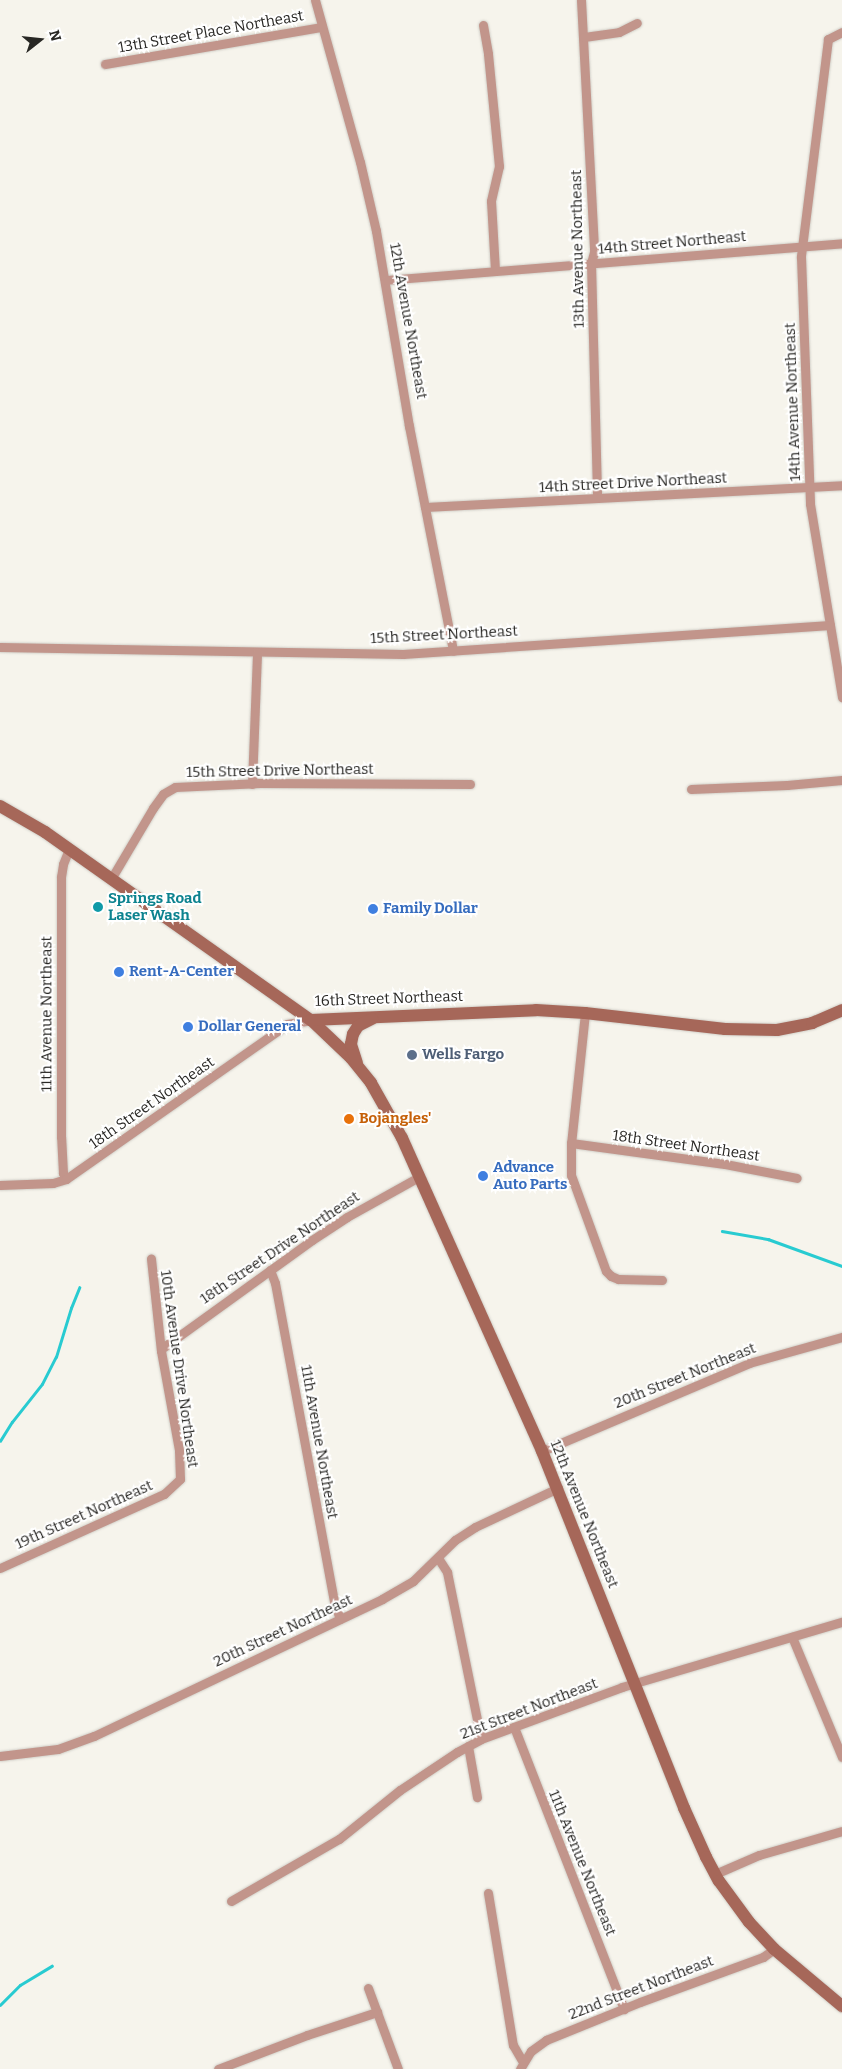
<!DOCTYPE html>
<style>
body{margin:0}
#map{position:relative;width:842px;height:2069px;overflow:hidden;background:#f6f4ec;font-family:Bitter,serif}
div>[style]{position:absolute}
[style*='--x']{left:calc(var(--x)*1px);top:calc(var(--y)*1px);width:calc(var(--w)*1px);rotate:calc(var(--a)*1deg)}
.stream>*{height:2.5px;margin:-1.25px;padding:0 1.25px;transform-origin:1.25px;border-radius:1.25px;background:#28cbd1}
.roads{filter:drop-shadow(0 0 1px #d1cfc8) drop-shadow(0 0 1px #d1cfc8)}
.minor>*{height:9px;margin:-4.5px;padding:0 4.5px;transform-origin:4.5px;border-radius:4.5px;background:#c2958b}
.secondary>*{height:12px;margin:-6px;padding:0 6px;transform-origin:6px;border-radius:6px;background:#a66759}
.dots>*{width:14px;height:14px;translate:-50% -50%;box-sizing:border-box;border:2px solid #fff;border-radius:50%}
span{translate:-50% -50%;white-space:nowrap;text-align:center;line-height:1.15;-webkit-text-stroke:4px #fff;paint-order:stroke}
.street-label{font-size:15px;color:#282724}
.culture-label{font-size:15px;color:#0d838f;font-weight:700}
.left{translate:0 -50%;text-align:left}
.shop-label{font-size:15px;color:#366cbe;font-weight:700}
.service-label{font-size:15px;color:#4e5e75;font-weight:700}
.food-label{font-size:15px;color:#c56008;font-weight:700}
.north{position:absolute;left:15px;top:15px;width:50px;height:50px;-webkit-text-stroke:4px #fff;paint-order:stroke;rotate:74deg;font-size:14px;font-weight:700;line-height:20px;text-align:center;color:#282724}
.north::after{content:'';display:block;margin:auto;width:18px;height:22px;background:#282724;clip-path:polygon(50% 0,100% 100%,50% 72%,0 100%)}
</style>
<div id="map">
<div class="stream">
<div style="--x:722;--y:1231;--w:47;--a:9.9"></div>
<div style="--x:768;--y:1239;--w:79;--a:20"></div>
<div style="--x:0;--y:1441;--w:22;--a:-58"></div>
<div style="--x:12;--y:1422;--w:48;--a:-51.7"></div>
<div style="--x:42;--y:1384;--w:30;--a:-63"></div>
<div style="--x:56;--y:1357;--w:51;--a:-73"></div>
<div style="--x:71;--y:1308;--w:22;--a:-68"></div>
<div style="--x:0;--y:2005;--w:28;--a:-45"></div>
<div style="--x:20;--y:1985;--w:37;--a:-31"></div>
</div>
<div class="roads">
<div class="minor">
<div style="--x:315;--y:0;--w:168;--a:74.5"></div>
<div style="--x:360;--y:162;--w:71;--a:76.9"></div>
<div style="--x:376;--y:231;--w:198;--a:80.4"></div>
<div style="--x:409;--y:426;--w:229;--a:78.9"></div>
<div style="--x:581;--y:0;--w:252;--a:87"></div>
<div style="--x:594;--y:252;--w:11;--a:105"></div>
<div style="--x:591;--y:263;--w:235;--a:88.5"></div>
<div style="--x:483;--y:25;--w:29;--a:80"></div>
<div style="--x:488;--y:54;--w:113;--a:84.4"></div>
<div style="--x:499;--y:166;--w:36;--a:103"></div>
<div style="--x:491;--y:201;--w:70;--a:86.7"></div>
<div style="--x:842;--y:32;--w:16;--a:153"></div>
<div style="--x:828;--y:39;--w:220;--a:97.1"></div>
<div style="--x:801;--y:257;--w:247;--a:87.9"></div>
<div style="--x:810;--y:504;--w:196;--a:80.6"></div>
<div style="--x:584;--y:37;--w:35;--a:-8"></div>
<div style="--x:619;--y:32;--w:20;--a:-27"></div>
<div style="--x:105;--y:64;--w:220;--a:-9.7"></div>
<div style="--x:385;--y:280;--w:458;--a:-4.6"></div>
<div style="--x:425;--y:507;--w:418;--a:-3"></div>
<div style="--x:0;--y:647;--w:403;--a:1"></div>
<div style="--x:403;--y:654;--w:428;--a:-3.9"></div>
<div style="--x:252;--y:784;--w:132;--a:-87.8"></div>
<div style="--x:691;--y:789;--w:96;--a:-2.4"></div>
<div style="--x:787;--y:785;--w:55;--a:-5.2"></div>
<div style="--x:111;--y:879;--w:82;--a:-59.4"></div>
<div style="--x:153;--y:808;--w:17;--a:-54"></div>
<div style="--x:163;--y:794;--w:14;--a:-30"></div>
<div style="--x:175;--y:787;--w:85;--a:-2.7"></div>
<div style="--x:260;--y:783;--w:210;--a:0.3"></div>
<div style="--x:585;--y:1013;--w:131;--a:96.1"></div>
<div style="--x:571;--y:1143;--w:32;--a:90"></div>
<div style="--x:571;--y:1175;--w:102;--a:70"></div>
<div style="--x:606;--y:1271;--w:7;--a:45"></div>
<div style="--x:611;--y:1276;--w:8;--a:23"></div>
<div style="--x:618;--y:1279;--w:44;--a:1.3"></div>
<div style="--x:571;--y:1143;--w:155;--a:7.8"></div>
<div style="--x:725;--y:1164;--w:73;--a:11"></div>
<div style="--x:66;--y:1179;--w:7;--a:-117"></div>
<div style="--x:63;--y:1173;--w:36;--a:-93"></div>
<div style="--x:61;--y:1137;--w:260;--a:-90"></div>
<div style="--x:61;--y:877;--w:13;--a:-81"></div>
<div style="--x:63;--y:864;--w:16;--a:-68"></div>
<div style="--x:0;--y:1185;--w:53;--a:-2.2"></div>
<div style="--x:53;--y:1183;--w:14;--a:-17"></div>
<div style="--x:66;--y:1179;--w:270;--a:-35"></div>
<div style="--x:287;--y:1024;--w:24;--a:-9"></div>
<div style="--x:270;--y:1270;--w:14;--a:69"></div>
<div style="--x:275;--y:1283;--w:323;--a:79.5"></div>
<div style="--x:334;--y:1601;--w:19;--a:72"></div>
<div style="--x:161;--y:1349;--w:186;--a:-35.8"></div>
<div style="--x:312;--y:1240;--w:42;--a:-33.3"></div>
<div style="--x:347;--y:1217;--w:82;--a:-29.1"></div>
<div style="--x:542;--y:1451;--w:225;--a:-23"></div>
<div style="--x:749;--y:1363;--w:97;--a:-15.6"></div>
<div style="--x:438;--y:1558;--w:17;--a:57"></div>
<div style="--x:447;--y:1572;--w:170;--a:78.5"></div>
<div style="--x:0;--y:1568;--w:180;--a:-24.3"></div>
<div style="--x:164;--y:1494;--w:22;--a:-43"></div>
<div style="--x:180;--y:1479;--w:29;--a:-92"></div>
<div style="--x:179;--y:1450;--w:101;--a:-100.3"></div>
<div style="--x:161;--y:1351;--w:93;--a:-96.2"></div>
<div style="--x:792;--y:1637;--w:130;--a:67.4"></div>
<div style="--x:514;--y:1727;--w:303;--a:68.7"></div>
<div style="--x:468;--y:1746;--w:52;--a:80"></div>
<div style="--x:0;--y:1756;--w:58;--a:-6.9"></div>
<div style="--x:58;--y:1749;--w:38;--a:-20"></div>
<div style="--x:94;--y:1736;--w:319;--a:-25.4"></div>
<div style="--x:382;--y:1599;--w:36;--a:-30"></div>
<div style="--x:413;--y:1581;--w:59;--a:-44.3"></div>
<div style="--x:455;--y:1540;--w:24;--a:-33"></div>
<div style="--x:475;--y:1527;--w:92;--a:-25.2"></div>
<div style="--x:715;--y:1874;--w:48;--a:-23.4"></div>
<div style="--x:759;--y:1855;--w:86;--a:-16.1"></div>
<div style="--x:488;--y:1893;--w:154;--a:80.7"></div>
<div style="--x:513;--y:2045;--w:20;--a:60"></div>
<div style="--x:231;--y:1901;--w:125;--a:-29.9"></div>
<div style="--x:339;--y:1839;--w:78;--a:-38.8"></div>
<div style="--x:400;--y:1790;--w:69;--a:-33.7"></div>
<div style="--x:457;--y:1752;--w:27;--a:-28"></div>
<div style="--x:481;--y:1739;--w:150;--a:-20.2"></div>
<div style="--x:622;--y:1687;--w:229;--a:-16.5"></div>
<div style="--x:368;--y:1988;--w:86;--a:69.7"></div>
<div style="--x:218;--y:2069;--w:95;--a:-20.9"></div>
<div style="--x:307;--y:2035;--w:74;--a:-18.2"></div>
<div style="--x:520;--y:2069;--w:21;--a:-59"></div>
<div style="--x:531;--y:2051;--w:19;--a:-36"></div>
<div style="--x:546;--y:2040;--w:101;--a:-22"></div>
<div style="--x:640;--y:2002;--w:131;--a:-20.1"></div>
<div style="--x:763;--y:1957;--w:14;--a:-36"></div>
</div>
<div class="secondary">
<div style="--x:0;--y:806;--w:52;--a:30"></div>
<div style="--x:45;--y:832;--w:326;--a:35.3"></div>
<div style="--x:311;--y:1020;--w:55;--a:43.5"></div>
<div style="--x:351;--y:1058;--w:32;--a:51"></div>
<div style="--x:371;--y:1083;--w:63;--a:60.6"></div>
<div style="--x:402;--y:1138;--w:343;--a:65.9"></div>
<div style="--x:542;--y:1451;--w:384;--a:68.3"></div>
<div style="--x:684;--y:1808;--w:54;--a:65.8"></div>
<div style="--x:706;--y:1857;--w:27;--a:62"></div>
<div style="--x:719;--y:1881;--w:51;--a:53.8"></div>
<div style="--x:749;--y:1922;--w:37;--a:47"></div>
<div style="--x:774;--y:1949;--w:89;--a:40"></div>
<div style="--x:311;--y:1020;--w:225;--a:-2.5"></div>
<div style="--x:536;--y:1010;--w:49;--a:3.5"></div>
<div style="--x:585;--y:1013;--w:141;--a:6.5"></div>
<div style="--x:725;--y:1029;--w:52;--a:1.1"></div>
<div style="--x:777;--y:1030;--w:36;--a:-11"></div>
<div style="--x:812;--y:1023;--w:33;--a:-23"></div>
<div style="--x:357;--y:1063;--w:20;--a:-108"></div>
<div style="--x:351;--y:1044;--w:10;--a:-79"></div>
<div style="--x:353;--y:1034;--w:9;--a:-58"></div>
<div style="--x:358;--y:1026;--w:16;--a:-27"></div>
</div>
</div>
<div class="dots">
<div style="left:98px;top:907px;background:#0f9aa8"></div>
<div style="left:373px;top:909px;background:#3f7fe0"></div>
<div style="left:119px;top:972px;background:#3f7fe0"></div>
<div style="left:188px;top:1027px;background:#3f7fe0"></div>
<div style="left:412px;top:1055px;background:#5c6f8a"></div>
<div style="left:349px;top:1119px;background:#e8710a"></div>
<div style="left:483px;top:1176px;background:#3f7fe0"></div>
</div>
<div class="street-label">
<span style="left:211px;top:32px;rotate:-10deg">13th Street Place Northeast</span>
<span style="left:672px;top:243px;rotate:-5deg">14th Street Northeast</span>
<span style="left:578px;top:249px;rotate:-91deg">13th Avenue Northeast</span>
<span style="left:408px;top:321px;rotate:80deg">12th Avenue Northeast</span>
<span style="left:793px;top:402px;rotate:-92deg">14th Avenue Northeast</span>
<span style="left:633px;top:483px;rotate:-3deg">14th Street Drive Northeast</span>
<span style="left:444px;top:635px;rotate:-3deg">15th Street Northeast</span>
<span style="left:280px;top:771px;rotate:-1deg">15th Street Drive Northeast</span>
<span style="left:389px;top:999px;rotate:-2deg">16th Street Northeast</span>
<span style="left:47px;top:1014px;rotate:-90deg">11th Avenue Northeast</span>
<span style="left:152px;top:1103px;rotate:-35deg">18th Street Northeast</span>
<span style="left:686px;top:1146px;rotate:8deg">18th Street Northeast</span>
<span style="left:280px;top:1248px;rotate:-34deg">18th Street Drive Northeast</span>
<span style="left:179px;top:1369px;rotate:82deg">10th Avenue Drive Northeast</span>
<span style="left:685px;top:1376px;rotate:-22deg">20th Street Northeast</span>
<span style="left:319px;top:1442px;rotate:80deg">11th Avenue Northeast</span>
<span style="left:584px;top:1514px;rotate:68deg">12th Avenue Northeast</span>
<span style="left:84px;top:1515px;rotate:-24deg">19th Street Northeast</span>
<span style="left:283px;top:1631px;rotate:-25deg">20th Street Northeast</span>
<span style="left:529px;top:1709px;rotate:-21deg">21st Street Northeast</span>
<span style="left:582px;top:1863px;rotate:68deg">11th Avenue Northeast</span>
<span style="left:641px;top:1988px;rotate:-21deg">22nd Street Northeast</span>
</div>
<div class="culture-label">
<span class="left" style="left:108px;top:907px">Springs Road<br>Laser Wash</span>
</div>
<div class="shop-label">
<span class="left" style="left:383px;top:909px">Family Dollar</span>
<span class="left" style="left:129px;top:972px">Rent-A-Center</span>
<span class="left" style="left:198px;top:1027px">Dollar General</span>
<span class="left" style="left:493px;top:1176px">Advance<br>Auto Parts</span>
</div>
<div class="service-label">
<span class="left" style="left:422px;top:1055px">Wells Fargo</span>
</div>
<div class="food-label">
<span class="left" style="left:359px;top:1119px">Bojangles'</span>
</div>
<div class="north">N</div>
</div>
